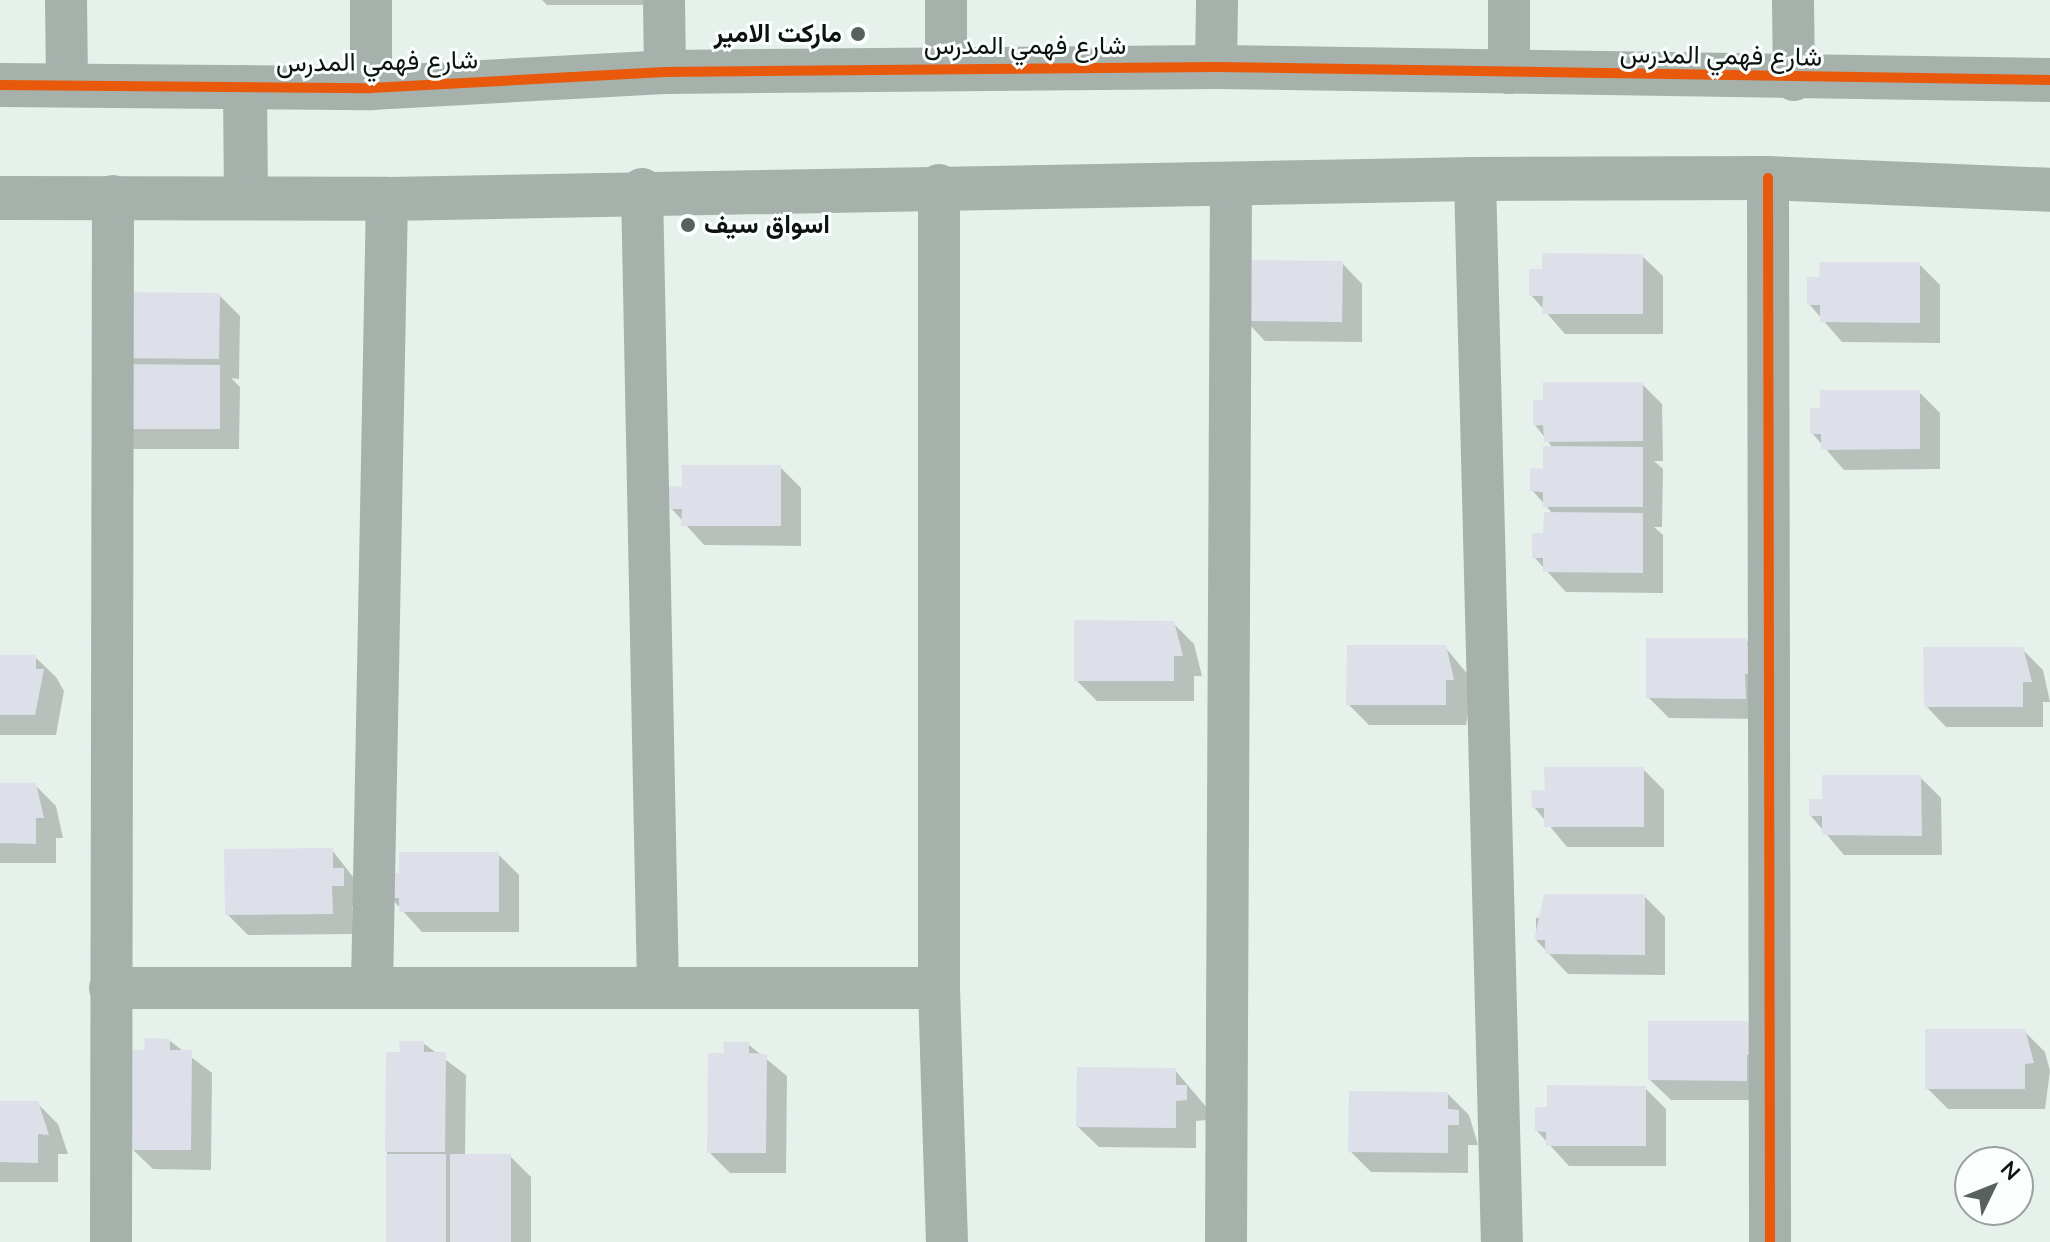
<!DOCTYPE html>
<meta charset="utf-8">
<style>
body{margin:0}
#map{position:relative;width:2050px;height:1242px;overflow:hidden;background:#e7f1ec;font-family:"Nunito Sans",Vazirmatn,sans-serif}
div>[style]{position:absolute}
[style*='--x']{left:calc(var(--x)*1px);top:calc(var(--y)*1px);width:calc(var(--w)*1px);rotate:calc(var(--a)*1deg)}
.shadow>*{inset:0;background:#0003}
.building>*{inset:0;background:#dde0e9}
.minor>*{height:42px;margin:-21px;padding:0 21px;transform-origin:21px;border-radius:21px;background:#a6b1ac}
.tertiary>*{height:44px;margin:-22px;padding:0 22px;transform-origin:22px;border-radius:22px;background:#a6b1ac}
.cycleway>*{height:10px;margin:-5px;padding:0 5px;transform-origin:5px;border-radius:5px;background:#e8590c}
.dots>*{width:22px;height:22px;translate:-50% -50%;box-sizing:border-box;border:4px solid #fafefc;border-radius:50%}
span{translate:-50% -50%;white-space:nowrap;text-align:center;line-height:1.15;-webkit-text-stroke:6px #fafefc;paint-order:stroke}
.poi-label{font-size:26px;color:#0d1310;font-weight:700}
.right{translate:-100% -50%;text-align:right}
.left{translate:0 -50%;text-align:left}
.street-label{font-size:26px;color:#0d1310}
.north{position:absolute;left:1954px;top:1146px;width:80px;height:80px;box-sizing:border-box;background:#fafefc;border:2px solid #9ba09e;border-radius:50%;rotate:47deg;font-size:22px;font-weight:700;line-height:32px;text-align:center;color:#0d1310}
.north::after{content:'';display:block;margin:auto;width:28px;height:36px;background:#59615d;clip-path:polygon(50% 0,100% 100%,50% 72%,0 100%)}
</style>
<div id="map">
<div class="shadow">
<div style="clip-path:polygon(542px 0,643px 0,643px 5px,547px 5px)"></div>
<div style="clip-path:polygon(1642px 256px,1663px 276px,1663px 334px,1565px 334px,1531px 295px)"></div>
<div style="clip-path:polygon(1342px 263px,1362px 284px,1362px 342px,1265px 341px,1245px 320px)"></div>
<div style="clip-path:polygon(1919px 264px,1940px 285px,1940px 343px,1842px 342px,1809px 304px)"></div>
<div style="clip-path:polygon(219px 295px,240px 316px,239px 379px,231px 378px,240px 387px,239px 449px,134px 449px,114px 428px,114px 366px)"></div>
<div style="clip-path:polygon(1642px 384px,1662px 404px,1663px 461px,1654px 461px,1663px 469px,1662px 527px,1654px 527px,1663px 535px,1663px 593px,1566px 592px,1534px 557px,1553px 514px,1532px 490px,1553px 448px,1535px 425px)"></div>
<div style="clip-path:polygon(1919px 392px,1940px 413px,1940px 469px,1844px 470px,1812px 433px)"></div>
<div style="clip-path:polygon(780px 467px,801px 488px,801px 546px,704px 545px,671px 508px,684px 489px)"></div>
<div style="clip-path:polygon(1173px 623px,1194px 644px,1202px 676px,1194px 676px,1194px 701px,1097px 701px,1076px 680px)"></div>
<div style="clip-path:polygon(1745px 640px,1766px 661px,1766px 719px,1669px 718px,1648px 697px)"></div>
<div style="clip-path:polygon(1445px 647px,1474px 682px,1466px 725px,1369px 725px,1348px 704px)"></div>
<div style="clip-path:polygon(2022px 649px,2043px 670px,2050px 702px,2043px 702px,2043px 727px,1946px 727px,1926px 706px)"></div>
<div style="clip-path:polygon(0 657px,35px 657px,56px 677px,64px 691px,56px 735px,0 735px)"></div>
<div style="clip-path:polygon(1643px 769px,1664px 790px,1664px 847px,1567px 847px,1534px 807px,1547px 792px)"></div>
<div style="clip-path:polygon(1920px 777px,1941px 798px,1942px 855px,1844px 855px,1811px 816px,1824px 801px)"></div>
<div style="clip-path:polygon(0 785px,35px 785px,56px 806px,63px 838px,56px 838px,56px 863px,0 863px)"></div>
<div style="clip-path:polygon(332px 850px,364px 891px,364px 905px,352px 906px,353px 934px,248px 935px,227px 914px)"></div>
<div style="clip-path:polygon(498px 854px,519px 875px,519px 932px,422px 932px,390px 897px)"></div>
<div style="clip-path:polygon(1644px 896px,1665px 917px,1665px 975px,1568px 974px,1536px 940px,1536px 918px)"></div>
<div style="clip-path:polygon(1746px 1023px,1767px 1044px,1767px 1100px,1671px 1100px,1650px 1080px)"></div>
<div style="clip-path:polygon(2024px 1031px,2045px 1052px,2050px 1071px,2045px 1109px,1948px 1109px,1927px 1088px)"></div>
<div style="clip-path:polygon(170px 1041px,212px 1073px,211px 1170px,153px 1169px,132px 1149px,146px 1052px)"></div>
<div style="clip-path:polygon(423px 1043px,466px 1075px,465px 1156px,510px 1156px,531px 1177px,531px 1242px,388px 1242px,387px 1151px,402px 1054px)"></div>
<div style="clip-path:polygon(748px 1044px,787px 1076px,786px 1173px,730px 1173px,709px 1152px,726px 1055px)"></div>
<div style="clip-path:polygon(1175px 1070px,1207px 1108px,1207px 1120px,1196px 1121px,1196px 1148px,1099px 1147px,1078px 1127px)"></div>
<div style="clip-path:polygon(1645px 1088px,1666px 1109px,1666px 1166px,1569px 1166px,1537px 1131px,1549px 1109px)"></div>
<div style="clip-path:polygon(1448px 1094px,1469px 1115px,1478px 1145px,1468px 1145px,1468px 1173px,1371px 1172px,1350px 1151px)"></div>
<div style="clip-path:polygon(0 1103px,37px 1103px,58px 1124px,68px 1154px,58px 1154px,58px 1182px,0 1182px)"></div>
</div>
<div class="building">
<div style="clip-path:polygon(1542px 253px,1643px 254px,1643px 314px,1542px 314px,1543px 296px,1529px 296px,1529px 269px,1542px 269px)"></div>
<div style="clip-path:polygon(1242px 260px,1343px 261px,1342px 322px,1243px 321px)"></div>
<div style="clip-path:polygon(1820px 262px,1920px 262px,1920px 323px,1820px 322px,1820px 305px,1807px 305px,1807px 277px,1819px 277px)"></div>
<div style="clip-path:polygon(112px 292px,220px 293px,219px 359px,111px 358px)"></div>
<div style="clip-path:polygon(112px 364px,220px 365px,220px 429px,112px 429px)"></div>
<div style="clip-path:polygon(1543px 382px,1643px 382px,1643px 441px,1544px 442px,1543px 425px,1533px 426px,1533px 400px,1543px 400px)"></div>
<div style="clip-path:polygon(1820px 390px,1920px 390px,1920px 449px,1821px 450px,1821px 434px,1810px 434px,1810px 408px,1820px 408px)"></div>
<div style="clip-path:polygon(1543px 446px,1643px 447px,1643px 507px,1543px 507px,1543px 492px,1530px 491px,1530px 468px,1543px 469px)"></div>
<div style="clip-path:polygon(682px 465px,781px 465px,781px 526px,681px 526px,682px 509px,669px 509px,669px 486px,682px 487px)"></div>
<div style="clip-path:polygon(1544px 512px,1643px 513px,1643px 573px,1543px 572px,1543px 558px,1532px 558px,1532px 533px,1543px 533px)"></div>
<div style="clip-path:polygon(1074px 620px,1174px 621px,1183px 656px,1174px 656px,1174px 681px,1074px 681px)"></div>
<div style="clip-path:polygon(1646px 638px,1746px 638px,1754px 674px,1745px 674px,1746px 699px,1646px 698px)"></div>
<div style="clip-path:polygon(1347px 645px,1446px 645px,1454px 680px,1446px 680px,1446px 705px,1346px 705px)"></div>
<div style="clip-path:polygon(1923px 647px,2023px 647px,2032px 682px,2023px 682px,2023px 707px,1924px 707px)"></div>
<div style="clip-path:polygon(0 655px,36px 655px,36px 669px,44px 669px,35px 715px,0 715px)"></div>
<div style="clip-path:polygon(1544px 767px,1644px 767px,1644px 827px,1544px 827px,1544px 808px,1532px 808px,1531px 790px,1545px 790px)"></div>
<div style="clip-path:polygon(1822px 775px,1921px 775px,1922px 836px,1822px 835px,1822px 816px,1809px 816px,1809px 799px,1822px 799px)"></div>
<div style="clip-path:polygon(0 783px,36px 783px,44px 818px,36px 818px,36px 844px,0 843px)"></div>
<div style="clip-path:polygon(333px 848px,333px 868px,344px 868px,344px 886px,332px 886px,333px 914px,225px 915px,224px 849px)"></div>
<div style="clip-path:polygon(399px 852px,499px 852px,499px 912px,399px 912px,399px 898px,388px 898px,388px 873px,399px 873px)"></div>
<div style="clip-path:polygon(1544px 894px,1645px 894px,1645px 955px,1545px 954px,1545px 940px,1534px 940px)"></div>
<div style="clip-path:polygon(1648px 1021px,1747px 1021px,1757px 1055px,1747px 1055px,1747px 1081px,1648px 1080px)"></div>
<div style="clip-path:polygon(1925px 1029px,2025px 1029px,2034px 1063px,2025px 1064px,2025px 1089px,1925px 1089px)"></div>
<div style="clip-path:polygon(145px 1038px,170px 1039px,170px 1050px,192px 1050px,191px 1150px,130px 1150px,131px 1050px,144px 1050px)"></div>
<div style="clip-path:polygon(399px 1041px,424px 1041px,424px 1052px,446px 1052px,445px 1152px,385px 1152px,386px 1052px,400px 1052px)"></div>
<div style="clip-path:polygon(723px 1042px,749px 1042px,749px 1053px,767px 1054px,766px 1153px,707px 1153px,708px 1053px,724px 1053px)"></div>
<div style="clip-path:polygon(1077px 1067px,1176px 1068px,1176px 1085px,1187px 1085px,1187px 1100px,1176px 1101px,1176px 1128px,1076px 1127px)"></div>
<div style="clip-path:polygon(1547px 1085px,1646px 1086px,1646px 1146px,1546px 1146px,1546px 1132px,1535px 1131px,1535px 1107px,1547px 1107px)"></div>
<div style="clip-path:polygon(1349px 1091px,1448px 1092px,1448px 1109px,1459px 1110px,1459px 1125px,1448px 1125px,1448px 1153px,1348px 1152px)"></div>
<div style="clip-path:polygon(0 1101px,38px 1101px,49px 1135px,38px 1134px,38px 1163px,0 1162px)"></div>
<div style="clip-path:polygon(386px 1154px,446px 1154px,446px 1242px,386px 1242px)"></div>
<div style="clip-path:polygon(450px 1154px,511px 1154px,511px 1242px,450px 1242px)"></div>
</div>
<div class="minor">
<div style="--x:66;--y:0;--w:84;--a:89.3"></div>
<div style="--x:371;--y:0;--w:88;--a:90"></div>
<div style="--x:664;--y:0;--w:72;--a:89.2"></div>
<div style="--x:946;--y:0;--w:68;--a:90"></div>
<div style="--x:1793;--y:0;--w:80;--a:89.3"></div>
<div style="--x:1216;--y:67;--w:67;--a:-89.1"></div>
<div style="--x:1509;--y:73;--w:73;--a:-90"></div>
<div style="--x:1768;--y:178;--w:1064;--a:89.89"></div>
<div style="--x:1475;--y:179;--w:1063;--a:88.55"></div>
<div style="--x:939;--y:185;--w:803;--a:90"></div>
<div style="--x:939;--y:988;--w:254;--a:88.2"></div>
<div style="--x:642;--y:189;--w:796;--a:88.85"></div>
<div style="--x:372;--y:986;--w:787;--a:-88.91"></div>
<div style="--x:110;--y:988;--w:829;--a:0"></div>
<div style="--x:111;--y:1242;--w:1046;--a:-89.89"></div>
<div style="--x:1226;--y:1242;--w:1057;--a:-89.73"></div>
</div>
<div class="tertiary">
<div style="--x:0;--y:85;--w:371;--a:0.5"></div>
<div style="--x:371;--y:88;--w:294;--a:-3.1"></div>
<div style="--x:665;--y:72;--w:551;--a:-0.52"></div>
<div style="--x:1216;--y:67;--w:834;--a:0.89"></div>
<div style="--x:245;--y:87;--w:111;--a:89.5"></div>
<div style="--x:0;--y:198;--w:387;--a:0.1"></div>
<div style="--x:387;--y:199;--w:1088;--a:-1.05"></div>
<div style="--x:1475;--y:179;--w:293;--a:-0.2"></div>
<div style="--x:1768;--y:178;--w:282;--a:2.4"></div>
</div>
<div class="cycleway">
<div style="--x:0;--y:85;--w:371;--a:0.5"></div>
<div style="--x:371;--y:88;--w:294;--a:-3.1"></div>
<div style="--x:665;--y:72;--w:551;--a:-0.52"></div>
<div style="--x:1216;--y:67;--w:834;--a:0.89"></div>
<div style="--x:1768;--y:178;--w:1064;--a:89.89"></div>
</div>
<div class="dots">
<div style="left:858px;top:34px;background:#59615d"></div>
<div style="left:688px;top:225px;background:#59615d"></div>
</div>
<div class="poi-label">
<span class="right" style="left:842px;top:34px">ماركت الامير</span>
<span class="left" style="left:704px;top:225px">اسواق سيف</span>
</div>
<div class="street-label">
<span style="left:1025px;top:46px">شارع فهمي المدرس</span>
<span style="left:1721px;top:56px;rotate:1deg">شارع فهمي المدرس</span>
<span style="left:377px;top:62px;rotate:-1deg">شارع فهمي المدرس</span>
</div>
<div class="north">N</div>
</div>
